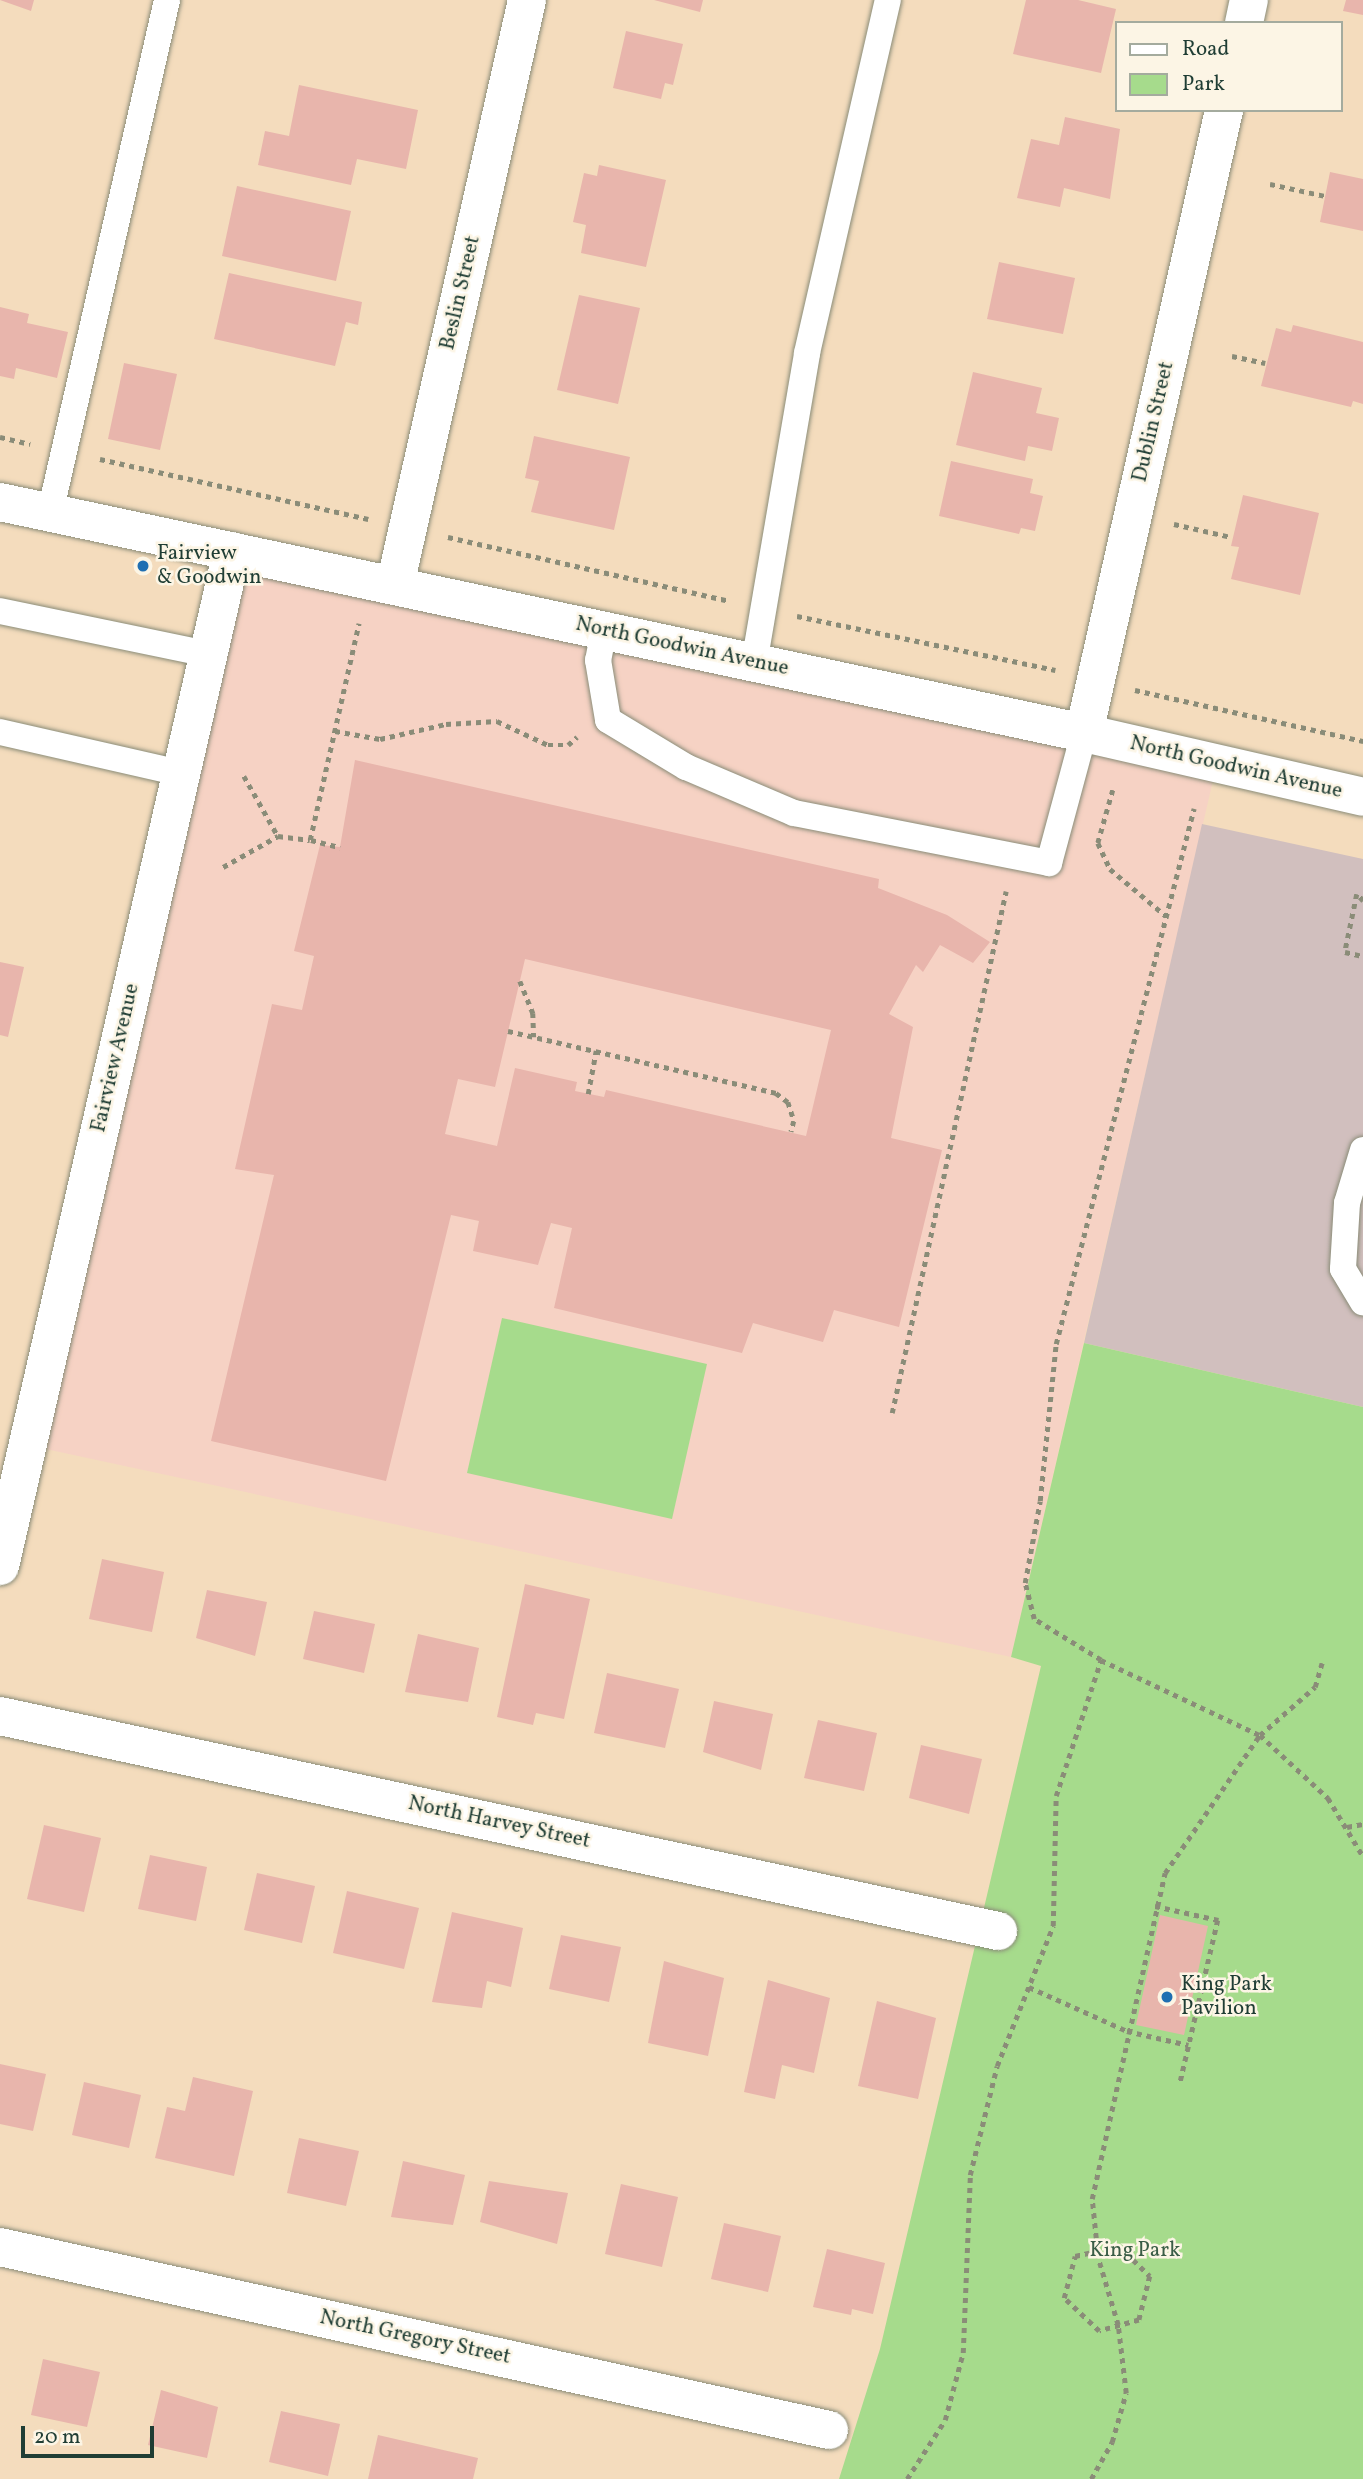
<!DOCTYPE html>
<style>
body{margin:0}
#map{position:relative;width:1363px;height:2479px;overflow:hidden;background:#f4dcbd;font-family:Vollkorn,serif}
div>[style]{position:absolute}
[style*='--x']{left:calc(var(--x)*1px);top:calc(var(--y)*1px);width:calc(var(--w)*1px);rotate:calc(var(--a)*1deg)}
.built>*{inset:0;background:#f6d2c4}
.industrial>*{inset:0;background:#d1bfbe}
.green>*{inset:0;background:#a6db8c}
.building>*{inset:0;background:#e8b5ac}
.path>*{height:4.5px;margin-top:-2.25px;transform-origin:0;background:repeating-linear-gradient(90deg,#8a8c78 0 5px,transparent 0 10px)}
.roads{filter:drop-shadow(0 0 2px #8a8c78) drop-shadow(0 0 2px #8a8c78)}
.service>*{height:26px;margin:-13px;padding:0 13px;transform-origin:13px;border-radius:13px;background:#fff}
.minor>*{height:38px;margin:-19px;padding:0 19px;transform-origin:19px;border-radius:19px;background:#fff}
.tertiary>*{height:38px;margin:-19px;padding:0 19px;transform-origin:19px;border-radius:19px;background:#fff}
.dots>*{width:19px;height:19px;translate:-50% -50%;box-sizing:border-box;border:4px solid #fcf5e5;border-radius:50%}
span{translate:-50% -50%;white-space:nowrap;text-align:center;line-height:1.15;-webkit-text-stroke:5px #fcf5e5;paint-order:stroke}
.street-label{font-size:21px;color:#1f3d34}
.poi-label{font-size:21px;color:#1f3d34}
.left{translate:0 -50%;text-align:left}
.park-label{font-size:21px;color:#3a5d46}
.legend{position:absolute;left:1115px;top:21px;width:228px;height:91px;box-sizing:border-box;background:#fcf5e5;border:2px solid #a4ab9e;margin:0;padding:9px 12px;list-style:none;font-size:21px;color:#1f3d34}
.legend li{display:flex;align-items:center;gap:14px;height:35px}
.legend b{width:35px;border:2px solid #a4ab9e}
.scale{position:absolute;left:21px;top:2426px;width:133px;height:32px;box-sizing:border-box;border:4px solid #1f3d34;border-top:0;padding-left:9px;font-size:21px;line-height:24px;white-space:nowrap;color:#1f3d34;-webkit-text-stroke:5px #fcf5e5;paint-order:stroke}
</style>
<div id="map">
<div class="built">
<div style="clip-path:polygon(242px 570px,1214px 776px,1011px 1657px,41px 1448px)"></div>
</div>
<div class="industrial">
<div style="clip-path:polygon(1202px 824px,1363px 859px,1363px 1407px,1084px 1343px)"></div>
</div>
<div class="green">
<div style="clip-path:polygon(502px 1318px,707px 1364px,672px 1519px,467px 1473px)"></div>
<div style="clip-path:polygon(1084px 1343px,1363px 1407px,1363px 2479px,839px 2479px,880px 2349px,1041px 1666px,1011px 1657px)"></div>
</div>
<div class="building">
<div style="clip-path:polygon(0 0,34px 0,31px 11px)"></div>
<div style="clip-path:polygon(654px 0,703px 0,700px 12px)"></div>
<div style="clip-path:polygon(1026px 0,1078px 0,1116px 9px,1101px 73px,1013px 54px)"></div>
<div style="clip-path:polygon(1346px 0,1363px 0,1363px 15px,1343px 11px)"></div>
<div style="clip-path:polygon(626px 31px,683px 44px,673px 85px,665px 83px,661px 99px,613px 88px)"></div>
<div style="clip-path:polygon(299px 85px,418px 110px,406px 169px,357px 159px,351px 185px,258px 165px,265px 131px,289px 136px)"></div>
<div style="clip-path:polygon(1065px 117px,1120px 129px,1110px 199px,1064px 188px,1060px 207px,1017px 198px,1031px 139px,1059px 145px)"></div>
<div style="clip-path:polygon(599px 165px,666px 180px,646px 267px,581px 253px,586px 225px,573px 222px,584px 173px,597px 176px)"></div>
<div style="clip-path:polygon(1330px 172px,1363px 179px,1363px 231px,1320px 222px)"></div>
<div style="clip-path:polygon(237px 186px,351px 211px,336px 281px,222px 256px)"></div>
<div style="clip-path:polygon(999px 262px,1075px 278px,1063px 334px,987px 319px)"></div>
<div style="clip-path:polygon(229px 273px,362px 302px,358px 325px,346px 322px,335px 366px,214px 339px)"></div>
<div style="clip-path:polygon(579px 295px,640px 308px,618px 404px,557px 390px)"></div>
<div style="clip-path:polygon(0 307px,29px 314px,27px 323px,68px 332px,57px 378px,16px 368px,14px 379px,0 376px)"></div>
<div style="clip-path:polygon(1293px 325px,1363px 342px,1363px 404px,1353px 401px,1351px 407px,1261px 386px,1276px 328px,1291px 332px)"></div>
<div style="clip-path:polygon(124px 363px,177px 374px,160px 450px,108px 439px)"></div>
<div style="clip-path:polygon(973px 372px,1042px 388px,1036px 413px,1059px 418px,1052px 451px,1028px 446px,1025px 461px,956px 445px)"></div>
<div style="clip-path:polygon(534px 436px,630px 457px,614px 530px,531px 512px,539px 481px,525px 478px)"></div>
<div style="clip-path:polygon(951px 461px,1033px 479px,1030px 493px,1043px 496px,1035px 531px,1021px 528px,1019px 534px,939px 516px)"></div>
<div style="clip-path:polygon(1243px 495px,1319px 513px,1300px 595px,1231px 579px,1239px 547px,1231px 546px)"></div>
<div style="clip-path:polygon(evenodd,355px 760px,879px 879px,878px 888px,947px 915px,990px 942px,973px 963px,940px 945px,923px 972px,916px 965px,889px 1014px,913px 1027px,891px 1138px,942px 1150px,899px 1327px,834px 1310px,823px 1342px,753px 1323px,742px 1353px,554px 1308px,572px 1228px,551px 1223px,538px 1265px,473px 1251px,479px 1221px,451px 1215px,386px 1481px,211px 1441px,274px 1175px,235px 1169px,272px 1004px,302px 1010px,314px 956px,294px 951px,320px 845px,340px 847px,355px 760px,525px 959px,831px 1030px,806px 1136px,606px 1090px,604px 1097px,575px 1091px,577px 1082px,515px 1068px,497px 1146px,445px 1134px,458px 1079px,495px 1087px,525px 959px)"></div>
<div style="clip-path:polygon(0 962px,24px 967px,8px 1037px,0 1035px)"></div>
<div style="clip-path:polygon(102px 1559px,164px 1572px,152px 1632px,89px 1619px)"></div>
<div style="clip-path:polygon(525px 1584px,590px 1599px,564px 1719px,536px 1713px,533px 1725px,497px 1717px)"></div>
<div style="clip-path:polygon(207px 1590px,267px 1602px,255px 1656px,196px 1638px)"></div>
<div style="clip-path:polygon(314px 1611px,375px 1624px,364px 1673px,303px 1659px)"></div>
<div style="clip-path:polygon(418px 1634px,479px 1648px,468px 1702px,405px 1692px)"></div>
<div style="clip-path:polygon(607px 1673px,679px 1689px,665px 1748px,594px 1733px)"></div>
<div style="clip-path:polygon(714px 1701px,773px 1714px,761px 1770px,703px 1752px)"></div>
<div style="clip-path:polygon(818px 1720px,877px 1733px,864px 1791px,804px 1778px)"></div>
<div style="clip-path:polygon(921px 1745px,982px 1759px,969px 1814px,909px 1798px)"></div>
<div style="clip-path:polygon(44px 1825px,101px 1838px,84px 1912px,27px 1899px)"></div>
<div style="clip-path:polygon(150px 1855px,207px 1867px,196px 1921px,138px 1909px)"></div>
<div style="clip-path:polygon(257px 1873px,315px 1886px,302px 1943px,244px 1930px)"></div>
<div style="clip-path:polygon(347px 1891px,419px 1908px,404px 1969px,333px 1953px)"></div>
<div style="clip-path:polygon(452px 1912px,523px 1928px,511px 1987px,487px 1981px,482px 2008px,432px 2002px)"></div>
<div style="clip-path:polygon(1160px 1915px,1208px 1926px,1184px 2035px,1136px 2025px)"></div>
<div style="clip-path:polygon(561px 1935px,621px 1947px,609px 2002px,549px 1989px)"></div>
<div style="clip-path:polygon(664px 1961px,724px 1978px,708px 2056px,648px 2043px)"></div>
<div style="clip-path:polygon(768px 1980px,830px 1998px,814px 2073px,782px 2065px,775px 2099px,744px 2092px)"></div>
<div style="clip-path:polygon(877px 2001px,936px 2018px,918px 2099px,858px 2086px)"></div>
<div style="clip-path:polygon(0 2064px,46px 2074px,33px 2131px,0 2124px)"></div>
<div style="clip-path:polygon(193px 2077px,253px 2091px,234px 2176px,155px 2158px,167px 2107px,185px 2111px)"></div>
<div style="clip-path:polygon(84px 2082px,141px 2095px,129px 2148px,72px 2135px)"></div>
<div style="clip-path:polygon(299px 2138px,359px 2151px,346px 2206px,287px 2193px)"></div>
<div style="clip-path:polygon(403px 2161px,465px 2175px,453px 2225px,391px 2217px)"></div>
<div style="clip-path:polygon(489px 2181px,568px 2193px,557px 2244px,480px 2222px)"></div>
<div style="clip-path:polygon(621px 2184px,678px 2197px,662px 2267px,605px 2254px)"></div>
<div style="clip-path:polygon(724px 2223px,781px 2236px,768px 2292px,711px 2279px)"></div>
<div style="clip-path:polygon(827px 2249px,885px 2263px,873px 2314px,852px 2309px,851px 2315px,813px 2307px)"></div>
<div style="clip-path:polygon(43px 2359px,100px 2372px,87px 2427px,31px 2415px)"></div>
<div style="clip-path:polygon(161px 2390px,218px 2407px,207px 2458px,148px 2445px)"></div>
<div style="clip-path:polygon(281px 2411px,340px 2424px,328px 2476px,269px 2462px)"></div>
<div style="clip-path:polygon(378px 2435px,478px 2458px,473px 2479px,368px 2479px)"></div>
</div>
<div class="path">
<div style="--x:1270;--y:184;--w:56;--a:12.3"></div>
<div style="--x:1232;--y:356;--w:34;--a:12"></div>
<div style="--x:0;--y:437;--w:31;--a:13"></div>
<div style="--x:100;--y:459;--w:275;--a:12.6"></div>
<div style="--x:1174;--y:524;--w:58;--a:12.8"></div>
<div style="--x:448;--y:537;--w:289;--a:12.8"></div>
<div style="--x:797;--y:616;--w:264;--a:11.8"></div>
<div style="--x:1135;--y:690;--w:234;--a:12.6"></div>
<div style="--x:335;--y:731;--w:46;--a:10.1"></div>
<div style="--x:380;--y:739;--w:68;--a:-12.8"></div>
<div style="--x:446;--y:724;--w:51;--a:-3.4"></div>
<div style="--x:497;--y:721;--w:56;--a:25.2"></div>
<div style="--x:548;--y:745;--w:20;--a:0"></div>
<div style="--x:568;--y:745;--w:12;--a:-42"></div>
<div style="--x:244;--y:776;--w:69;--a:60.5"></div>
<div style="--x:1113;--y:790;--w:55;--a:105.8"></div>
<div style="--x:1098;--y:843;--w:29;--a:65"></div>
<div style="--x:1110;--y:869;--w:73;--a:40"></div>
<div style="--x:311;--y:840;--w:30;--a:14"></div>
<div style="--x:223;--y:867;--w:63;--a:-29.4"></div>
<div style="--x:278;--y:836;--w:32;--a:7"></div>
<div style="--x:310;--y:840;--w:222;--a:-77.3"></div>
<div style="--x:1363;--y:901;--w:9;--a:-131"></div>
<div style="--x:1357;--y:894;--w:59;--a:101.7"></div>
<div style="--x:1345;--y:952;--w:18;--a:13"></div>
<div style="--x:520;--y:981;--w:35;--a:68"></div>
<div style="--x:533;--y:1013;--w:24;--a:88"></div>
<div style="--x:508;--y:1031;--w:275;--a:13"></div>
<div style="--x:776;--y:1093;--w:15;--a:37"></div>
<div style="--x:788;--y:1102;--w:20;--a:72"></div>
<div style="--x:794;--y:1121;--w:11;--a:105"></div>
<div style="--x:588;--y:1094;--w:44;--a:-79.5"></div>
<div style="--x:892;--y:1413;--w:534;--a:-77.68"></div>
<div style="--x:1101;--y:1660;--w:79;--a:-148.5"></div>
<div style="--x:1034;--y:1619;--w:37;--a:-104"></div>
<div style="--x:1025;--y:1583;--w:83;--a:-79.6"></div>
<div style="--x:1040;--y:1501;--w:158;--a:-84.2"></div>
<div style="--x:1056;--y:1344;--w:553;--a:-75.56"></div>
<div style="--x:1347;--y:1827;--w:16;--a:-11"></div>
<div style="--x:1155;--y:1906;--w:65;--a:12.5"></div>
<div style="--x:1218;--y:1920;--w:167;--a:103.1"></div>
<div style="--x:1029;--y:1987;--w:107;--a:24.2"></div>
<div style="--x:1127;--y:2031;--w:63;--a:12.9"></div>
<div style="--x:1119;--y:2246;--w:43;--a:44.1"></div>
<div style="--x:1150;--y:2276;--w:45;--a:104"></div>
<div style="--x:1139;--y:2320;--w:41;--a:164.6"></div>
<div style="--x:1099;--y:2331;--w:48;--a:-136.7"></div>
<div style="--x:1064;--y:2298;--w:43;--a:-75.3"></div>
<div style="--x:1075;--y:2256;--w:45;--a:-12.8"></div>
<div style="--x:907;--y:2479;--w:70;--a:-57.2"></div>
<div style="--x:945;--y:2420;--w:69;--a:-75"></div>
<div style="--x:963;--y:2353;--w:178;--a:-87.7"></div>
<div style="--x:970;--y:2175;--w:112;--a:-76.1"></div>
<div style="--x:997;--y:2066;--w:151;--a:-68.2"></div>
<div style="--x:1053;--y:1926;--w:130;--a:-88.7"></div>
<div style="--x:1056;--y:1796;--w:143;--a:-71.7"></div>
<div style="--x:1101;--y:1660;--w:176;--a:25.3"></div>
<div style="--x:1260;--y:1735;--w:93;--a:42.8"></div>
<div style="--x:1328;--y:1798;--w:68;--a:58.9"></div>
<div style="--x:1091;--y:2479;--w:43;--a:-60.4"></div>
<div style="--x:1112;--y:2442;--w:51;--a:-74.1"></div>
<div style="--x:1126;--y:2393;--w:68;--a:-96.7"></div>
<div style="--x:1118;--y:2325;--w:70;--a:-106.6"></div>
<div style="--x:1098;--y:2258;--w:59;--a:-95.8"></div>
<div style="--x:1092;--y:2199;--w:334;--a:-77.4"></div>
<div style="--x:1165;--y:1873;--w:168;--a:-55.5"></div>
<div style="--x:1260;--y:1735;--w:73;--a:-41.1"></div>
<div style="--x:1315;--y:1687;--w:25;--a:-74"></div>
</div>
<div class="roads">
<div class="service">
<div style="--x:50;--y:513;--w:526;--a:-77.15"></div>
<div style="--x:0;--y:611;--w:212;--a:11.7"></div>
<div style="--x:604;--y:630;--w:31;--a:101"></div>
<div style="--x:598;--y:660;--w:61;--a:80.5"></div>
<div style="--x:608;--y:720;--w:91;--a:31.1"></div>
<div style="--x:686;--y:767;--w:117;--a:23.1"></div>
<div style="--x:794;--y:813;--w:260;--a:11.1"></div>
<div style="--x:1049;--y:863;--w:135;--a:-74.9"></div>
<div style="--x:754;--y:664;--w:315;--a:-80.3"></div>
<div style="--x:807;--y:353;--w:362;--a:-77.1"></div>
<div style="--x:0;--y:732;--w:186;--a:12.8"></div>
<div style="--x:1363;--y:1150;--w:55;--a:106.8"></div>
<div style="--x:1347;--y:1203;--w:66;--a:93.5"></div>
<div style="--x:1343;--y:1269;--w:39;--a:59"></div>
</div>
<div class="minor">
<div style="--x:1244;--y:23;--w:24;--a:-78"></div>
<div style="--x:1084;--y:733;--w:639;--a:-77.33"></div>
<div style="--x:0;--y:1716;--w:1021;--a:12.16"></div>
<div style="--x:0;--y:2247;--w:849;--a:12.45"></div>
</div>
<div class="tertiary">
<div style="--x:0;--y:502;--w:1108;--a:12.03"></div>
<div style="--x:1084;--y:733;--w:286;--a:12.9"></div>
<div style="--x:395;--y:585;--w:600;--a:-77.28"></div>
<div style="--x:0;--y:1566;--w:1041;--a:-77.12"></div>
</div>
</div>
<div class="dots">
<div style="left:143px;top:566px;background:#1f6fb2"></div>
<div style="left:1167px;top:1997px;background:#1f6fb2"></div>
</div>
<div class="street-label">
<span style="left:461px;top:293px;rotate:-77deg">Beslin Street</span>
<span style="left:1154px;top:422px;rotate:-77deg">Dublin Street</span>
<span style="left:682px;top:647px;rotate:12deg">North Goodwin Avenue</span>
<span style="left:1236px;top:768px;rotate:13deg">North Goodwin Avenue</span>
<span style="left:116px;top:1058px;rotate:-77deg">Fairview Avenue</span>
<span style="left:499px;top:1823px;rotate:12deg">North Harvey Street</span>
<span style="left:415px;top:2338px;rotate:12deg">North Gregory Street</span>
</div>
<div class="poi-label">
<span class="left" style="left:157px;top:566px">Fairview<br>&amp; Goodwin</span>
<span class="left" style="left:1181px;top:1997px">King Park<br>Pavilion</span>
</div>
<div class="park-label">
<span style="left:1135px;top:2251px">King Park</span>
</div>
<ul class="legend">
<li><b style="height:9px;background:#fff"></b>Road</li>
<li><b style="height:19px;background:#a6db8c"></b>Park</li>
</ul>
<div class="scale">20 m</div>
</div>
